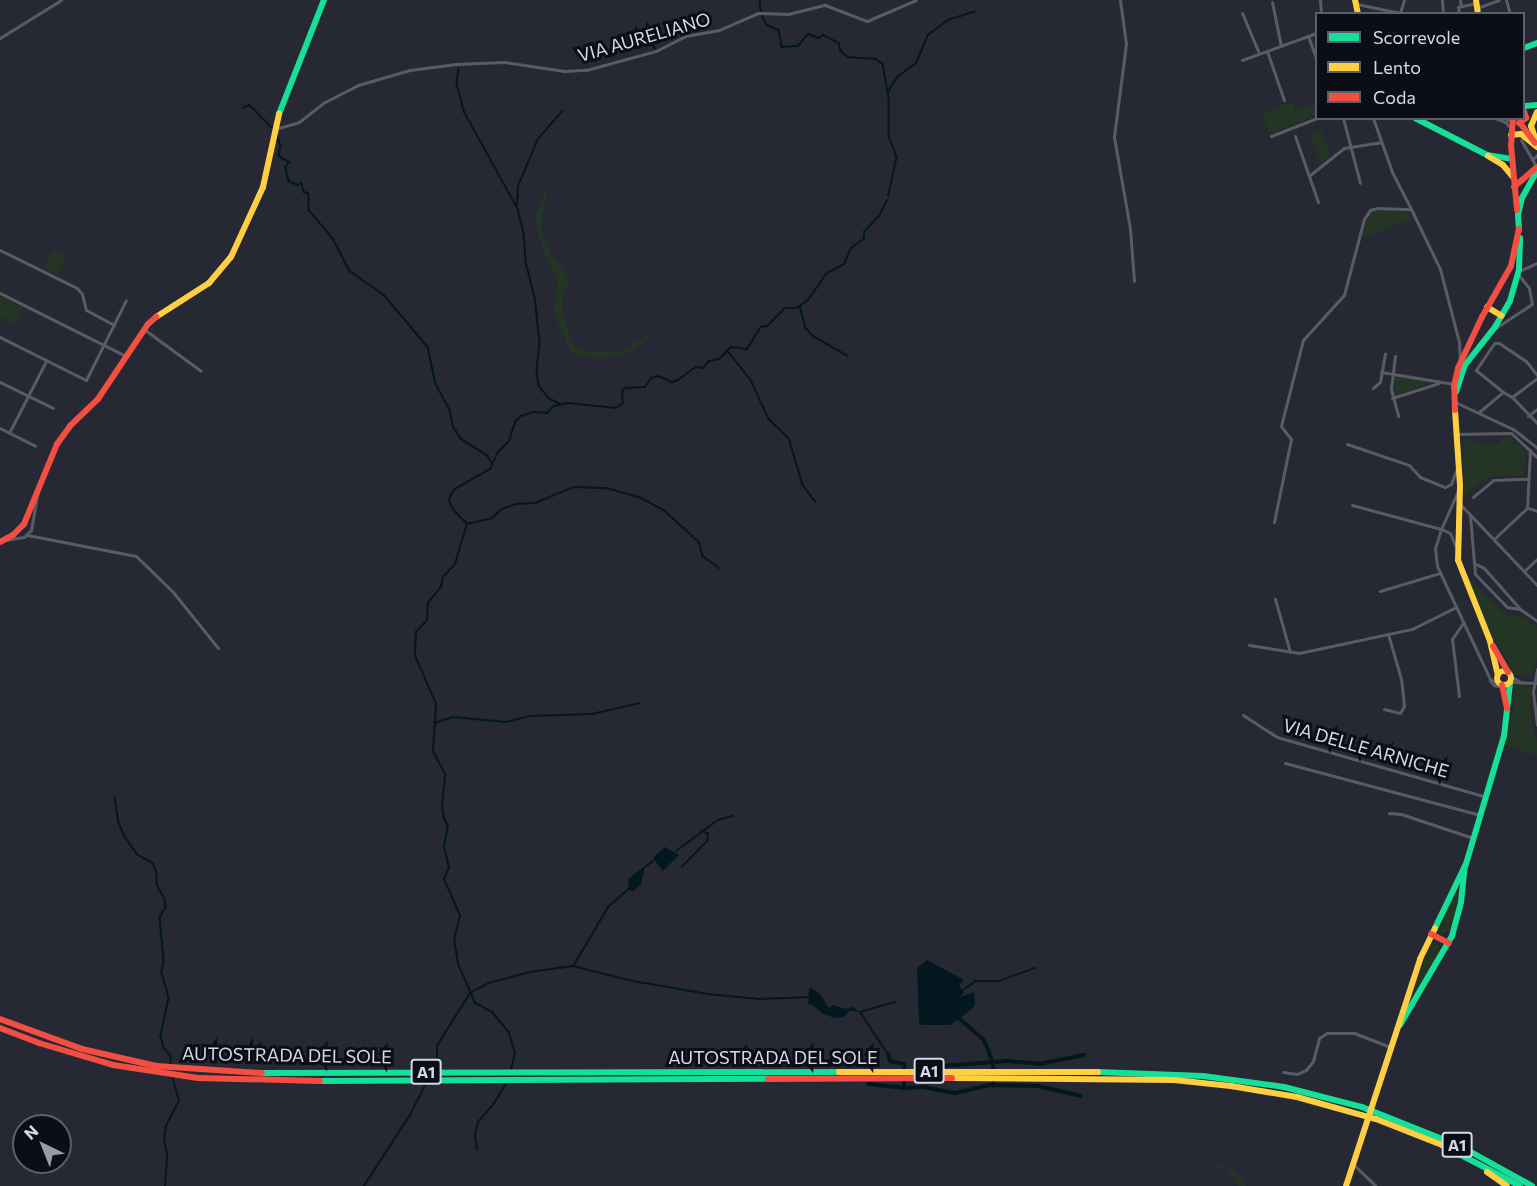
<!DOCTYPE html>
<style>
body{margin:0}
#map{position:relative;width:1537px;height:1186px;overflow:hidden;background:#262833;font-family:Commissioner,sans-serif}
div>[style]{position:absolute}
[style*='--x']{left:calc(var(--x)*1px);top:calc(var(--y)*1px);width:calc(var(--w)*1px);rotate:calc(var(--a)*1deg)}
.green>*{inset:0;background:#243425}
.water>*{inset:0;background:#03171f}
.stream>*{height:1.5px;margin:-0.75px;padding:0 0.75px;transform-origin:0.75px;border-radius:0.75px;background:#03171f}
.canal>*{height:4px;margin:-2px;padding:0 2px;transform-origin:2px;border-radius:2px;background:#03171f}
.street>*{height:3px;margin:-1.5px;padding:0 1.5px;transform-origin:1.5px;border-radius:1.5px;background:#5a5c65}
.fast>*{height:6px;margin:-3px;padding:0 3px;transform-origin:3px;border-radius:3px;background:#16e098}
.slow>*{height:6px;margin:-3px;padding:0 3px;transform-origin:3px;border-radius:3px;background:#ffcf43}
.slow>.ring{margin:-3px;padding:0;box-sizing:content-box;background:none;border:6px solid #ffcf43;border-radius:50%}
.jam>*{height:6px;margin:-3px;padding:0 3px;transform-origin:3px;border-radius:3px;background:#f24e42}
span{translate:-50% -50%;white-space:nowrap;text-align:center;line-height:1.15;-webkit-text-stroke:6px #0c0e17;paint-order:stroke}
.shield-label span{padding:2px 4px;background:#0c0e17;border:2px solid;border-radius:4px;-webkit-text-stroke-width:0}
.shield-label{font-size:16px;color:#d5d8e6;font-weight:700}
.street-label{font-size:18px;color:#d5d8e6}
.legend{position:absolute;left:1315px;top:12px;width:210px;height:108px;box-sizing:border-box;background:#0c0e17;border:2px solid #5c5f6a;margin:0;padding:8px 10px;list-style:none;font-size:18px;color:#d5d8e6}
.legend li{display:flex;align-items:center;gap:12px;height:30px}
.legend b{width:30px;border:2px solid #5c5f6a}
.north{position:absolute;left:12px;top:1114px;width:60px;height:60px;box-sizing:border-box;background:#0c0e17;border:2px solid #5c5f6a;border-radius:50%;rotate:317deg;font-size:16px;font-weight:700;line-height:24px;text-align:center;color:#d5d8e6}
.north::after{content:'';display:block;margin:auto;width:21px;height:27px;background:#989aa7;clip-path:polygon(50% 0,100% 100%,50% 72%,0 100%)}
</style>
<div id="map">
<div class="green">
<div style="clip-path:polygon(1292px 101px,1295px 111px,1316px 103px,1316px 116px,1270px 134px,1262px 113px)"></div>
<div style="clip-path:polygon(1321px 130px,1330px 155px,1322px 164px,1309px 134px)"></div>
<div style="clip-path:polygon(548px 185px,541px 227px,551px 254px,569px 278px,561px 306px,573px 344px,585px 351px,619px 352px,647px 335px,650px 337px,631px 352px,606px 358px,579px 357px,571px 352px,555px 316px,554px 306px,558px 280px,545px 257px,536px 227px,536px 214px)"></div>
<div style="clip-path:polygon(1375px 209px,1406px 212px,1413px 218px,1361px 239px,1366px 216px)"></div>
<div style="clip-path:polygon(52px 250px,66px 257px,58px 275px,43px 268px)"></div>
<div style="clip-path:polygon(0 296px,23px 308px,14px 324px,0 317px)"></div>
<div style="clip-path:polygon(1395px 375px,1431px 381px,1432px 383px,1395px 395px)"></div>
<div style="clip-path:polygon(1504px 436px,1512px 438px,1526px 452px,1524px 476px,1492px 476px,1485px 482px,1483px 480px,1464px 497px,1463px 439px,1468px 437px,1472px 442px,1499px 444px)"></div>
<div style="clip-path:polygon(1464px 572px,1507px 617px,1521px 616px,1537px 627px,1537px 660px,1530px 678px,1513px 675px,1506px 658px,1492px 639px)"></div>
<div style="clip-path:polygon(1514px 683px,1531px 686px,1530px 714px,1537px 742px,1537px 755px,1504px 745px,1513px 710px)"></div>
<div style="clip-path:polygon(1459px 885px,1460px 893px,1452px 928px,1442px 934px,1437px 930px,1438px 923px)"></div>
<div style="clip-path:polygon(1431px 942px,1439px 945px,1439px 954px,1409px 1003px)"></div>
<div style="clip-path:polygon(1211px 1164px,1226px 1166px,1235px 1171px,1246px 1186px,1239px 1186px,1226px 1168px,1207px 1165px)"></div>
</div>
<div class="water">
<div style="clip-path:polygon(665px 847px,679px 855px,663px 871px,653px 858px)"></div>
<div style="clip-path:polygon(645px 866px,641px 884px,633px 892px,629px 889px,628px 879px)"></div>
<div style="clip-path:polygon(927px 960px,964px 980px,959px 985px,964px 993px,959px 997px,974px 992px,975px 1004px,972px 1009px,950px 1025px,922px 1025px,919px 1023px,917px 968px)"></div>
<div style="clip-path:polygon(811px 988px,820px 994px,829px 1008px,833px 1005px,845px 1009px,853px 1007px,861px 1013px,850px 1010px,844px 1017px,835px 1018px,823px 1014px,813px 1005px,808px 1004px,809px 989px)"></div>
</div>
<div class="stream">
<div style="--x:760;--y:0;--w:11;--a:85"></div>
<div style="--x:762;--y:15;--w:11;--a:63"></div>
<div style="--x:767;--y:25;--w:13;--a:23"></div>
<div style="--x:779;--y:30;--w:17;--a:80"></div>
<div style="--x:782;--y:47;--w:16;--a:-4"></div>
<div style="--x:798;--y:46;--w:16;--a:-50"></div>
<div style="--x:808;--y:34;--w:12;--a:20"></div>
<div style="--x:819;--y:38;--w:5;--a:-37"></div>
<div style="--x:823;--y:35;--w:18;--a:27"></div>
<div style="--x:839;--y:43;--w:8;--a:76"></div>
<div style="--x:841;--y:51;--w:9;--a:41"></div>
<div style="--x:848;--y:57;--w:28;--a:4"></div>
<div style="--x:876;--y:59;--w:9;--a:36"></div>
<div style="--x:883;--y:64;--w:36;--a:80"></div>
<div style="--x:889;--y:99;--w:37;--a:90"></div>
<div style="--x:889;--y:136;--w:22;--a:69"></div>
<div style="--x:897;--y:157;--w:39;--a:102"></div>
<div style="--x:459;--y:69;--w:15;--a:98"></div>
<div style="--x:457;--y:84;--w:30;--a:75"></div>
<div style="--x:465;--y:113;--w:110;--a:61.1"></div>
<div style="--x:518;--y:209;--w:25;--a:76"></div>
<div style="--x:524;--y:233;--w:29;--a:86"></div>
<div style="--x:526;--y:262;--w:36;--a:76"></div>
<div style="--x:535;--y:297;--w:45;--a:83.7"></div>
<div style="--x:540;--y:342;--w:28;--a:96"></div>
<div style="--x:537;--y:370;--w:16;--a:83"></div>
<div style="--x:539;--y:386;--w:17;--a:50"></div>
<div style="--x:550;--y:399;--w:12;--a:24"></div>
<div style="--x:888;--y:92;--w:17;--a:-59"></div>
<div style="--x:897;--y:77;--w:24;--a:-36"></div>
<div style="--x:916;--y:63;--w:30;--a:-67"></div>
<div style="--x:928;--y:35;--w:25;--a:-37"></div>
<div style="--x:948;--y:20;--w:28;--a:-18"></div>
<div style="--x:243;--y:108;--w:7;--a:-27"></div>
<div style="--x:249;--y:105;--w:4;--a:34"></div>
<div style="--x:252;--y:107;--w:28;--a:46"></div>
<div style="--x:276;--y:133;--w:14;--a:69"></div>
<div style="--x:281;--y:146;--w:10;--a:101"></div>
<div style="--x:279;--y:156;--w:12;--a:31"></div>
<div style="--x:289;--y:162;--w:7;--a:117"></div>
<div style="--x:286;--y:168;--w:13;--a:77"></div>
<div style="--x:289;--y:181;--w:10;--a:24"></div>
<div style="--x:298;--y:185;--w:4;--a:-27"></div>
<div style="--x:302;--y:183;--w:9;--a:77"></div>
<div style="--x:304;--y:192;--w:5;--a:22"></div>
<div style="--x:309;--y:194;--w:16;--a:90"></div>
<div style="--x:309;--y:210;--w:39;--a:50"></div>
<div style="--x:334;--y:240;--w:35;--a:63"></div>
<div style="--x:350;--y:271;--w:42;--a:35.2"></div>
<div style="--x:384;--y:295;--w:68;--a:49.8"></div>
<div style="--x:428;--y:347;--w:38;--a:78"></div>
<div style="--x:436;--y:384;--w:30;--a:62"></div>
<div style="--x:450;--y:410;--w:16;--a:79"></div>
<div style="--x:453;--y:426;--w:15;--a:58"></div>
<div style="--x:461;--y:439;--w:31;--a:32"></div>
<div style="--x:487;--y:455;--w:9;--a:58"></div>
<div style="--x:517;--y:205;--w:19;--a:-87"></div>
<div style="--x:518;--y:186;--w:51;--a:-66.9"></div>
<div style="--x:538;--y:139;--w:37;--a:-49"></div>
<div style="--x:800;--y:306;--w:23;--a:75"></div>
<div style="--x:806;--y:328;--w:11;--a:49"></div>
<div style="--x:813;--y:336;--w:40;--a:29.7"></div>
<div style="--x:728;--y:351;--w:37;--a:52"></div>
<div style="--x:751;--y:380;--w:43;--a:65.2"></div>
<div style="--x:769;--y:419;--w:28;--a:44"></div>
<div style="--x:789;--y:438;--w:49;--a:73.4"></div>
<div style="--x:803;--y:485;--w:21;--a:53"></div>
<div style="--x:467;--y:524;--w:26;--a:-13"></div>
<div style="--x:492;--y:518;--w:13;--a:-42"></div>
<div style="--x:502;--y:509;--w:15;--a:-20"></div>
<div style="--x:516;--y:504;--w:19;--a:-3"></div>
<div style="--x:535;--y:503;--w:42;--a:-22.3"></div>
<div style="--x:574;--y:487;--w:33;--a:2"></div>
<div style="--x:607;--y:488;--w:35;--a:16"></div>
<div style="--x:641;--y:498;--w:27;--a:28"></div>
<div style="--x:665;--y:511;--w:46;--a:42.4"></div>
<div style="--x:699;--y:542;--w:15;--a:74"></div>
<div style="--x:703;--y:556;--w:20;--a:37"></div>
<div style="--x:435;--y:723;--w:18;--a:-19"></div>
<div style="--x:452;--y:717;--w:54;--a:5.3"></div>
<div style="--x:506;--y:722;--w:25;--a:-14"></div>
<div style="--x:530;--y:716;--w:62;--a:-1.8"></div>
<div style="--x:592;--y:714;--w:49;--a:-12.9"></div>
<div style="--x:115;--y:798;--w:25;--a:81"></div>
<div style="--x:119;--y:823;--w:15;--a:67"></div>
<div style="--x:125;--y:837;--w:22;--a:54"></div>
<div style="--x:138;--y:855;--w:17;--a:28"></div>
<div style="--x:153;--y:863;--w:11;--a:68"></div>
<div style="--x:157;--y:873;--w:12;--a:90"></div>
<div style="--x:157;--y:885;--w:16;--a:60"></div>
<div style="--x:165;--y:899;--w:8;--a:83"></div>
<div style="--x:166;--y:907;--w:13;--a:119"></div>
<div style="--x:160;--y:918;--w:42;--a:84.6"></div>
<div style="--x:164;--y:960;--w:13;--a:99"></div>
<div style="--x:162;--y:973;--w:26;--a:74"></div>
<div style="--x:169;--y:998;--w:39;--a:102"></div>
<div style="--x:161;--y:1036;--w:12;--a:76"></div>
<div style="--x:164;--y:1048;--w:11;--a:49"></div>
<div style="--x:171;--y:1056;--w:9;--a:90"></div>
<div style="--x:676;--y:851;--w:52;--a:-36.4"></div>
<div style="--x:718;--y:820;--w:16;--a:-15"></div>
<div style="--x:645;--y:867;--w:10;--a:-37"></div>
<div style="--x:682;--y:867;--w:36;--a:-46"></div>
<div style="--x:707;--y:841;--w:7;--a:-82"></div>
<div style="--x:708;--y:834;--w:7;--a:-153"></div>
<div style="--x:574;--y:965;--w:67;--a:-59.6"></div>
<div style="--x:608;--y:907;--w:29;--a:-41"></div>
<div style="--x:962;--y:991;--w:17;--a:-36"></div>
<div style="--x:976;--y:981;--w:23;--a:0"></div>
<div style="--x:999;--y:981;--w:38;--a:-20"></div>
<div style="--x:860;--y:1012;--w:37;--a:-16"></div>
<div style="--x:861;--y:1013;--w:49;--a:56.6"></div>
<div style="--x:511;--y:1070;--w:17;--a:-77"></div>
<div style="--x:515;--y:1053;--w:21;--a:-107"></div>
<div style="--x:509;--y:1033;--w:26;--a:-129"></div>
<div style="--x:493;--y:1013;--w:21;--a:-151"></div>
<div style="--x:475;--y:1003;--w:43;--a:-113.6"></div>
<div style="--x:458;--y:964;--w:24;--a:-99"></div>
<div style="--x:454;--y:940;--w:25;--a:-76"></div>
<div style="--x:460;--y:916;--w:40;--a:-113.4"></div>
<div style="--x:444;--y:879;--w:12;--a:-66"></div>
<div style="--x:449;--y:868;--w:23;--a:-103"></div>
<div style="--x:444;--y:846;--w:20;--a:-79"></div>
<div style="--x:448;--y:826;--w:8;--a:-120"></div>
<div style="--x:444;--y:819;--w:14;--a:-98"></div>
<div style="--x:442;--y:805;--w:31;--a:-84"></div>
<div style="--x:445;--y:774;--w:26;--a:-118"></div>
<div style="--x:433;--y:751;--w:47;--a:-86.3"></div>
<div style="--x:436;--y:704;--w:52;--a:-113.6"></div>
<div style="--x:415;--y:656;--w:24;--a:-88"></div>
<div style="--x:416;--y:632;--w:16;--a:-47"></div>
<div style="--x:427;--y:620;--w:17;--a:-87"></div>
<div style="--x:428;--y:603;--w:21;--a:-51"></div>
<div style="--x:441;--y:587;--w:10;--a:-79"></div>
<div style="--x:443;--y:577;--w:18;--a:-47"></div>
<div style="--x:455;--y:564;--w:42;--a:-73.3"></div>
<div style="--x:467;--y:524;--w:18;--a:-135"></div>
<div style="--x:454;--y:511;--w:11;--a:-117"></div>
<div style="--x:449;--y:501;--w:5;--a:-79"></div>
<div style="--x:450;--y:496;--w:9;--a:-54"></div>
<div style="--x:455;--y:489;--w:40;--a:-29.7"></div>
<div style="--x:490;--y:469;--w:19;--a:-65"></div>
<div style="--x:498;--y:452;--w:16;--a:-45"></div>
<div style="--x:509;--y:441;--w:20;--a:-72"></div>
<div style="--x:515;--y:422;--w:8;--a:-45"></div>
<div style="--x:521;--y:416;--w:14;--a:-17"></div>
<div style="--x:534;--y:412;--w:13;--a:4"></div>
<div style="--x:547;--y:413;--w:10;--a:-45"></div>
<div style="--x:554;--y:406;--w:14;--a:-12"></div>
<div style="--x:568;--y:403;--w:48;--a:5.9"></div>
<div style="--x:616;--y:408;--w:9;--a:-36"></div>
<div style="--x:623;--y:403;--w:11;--a:-95"></div>
<div style="--x:622;--y:392;--w:5;--a:-53"></div>
<div style="--x:625;--y:388;--w:20;--a:-3"></div>
<div style="--x:645;--y:387;--w:11;--a:-56"></div>
<div style="--x:651;--y:378;--w:8;--a:-14"></div>
<div style="--x:659;--y:376;--w:14;--a:25"></div>
<div style="--x:672;--y:382;--w:6;--a:-18"></div>
<div style="--x:678;--y:380;--w:22;--a:-36"></div>
<div style="--x:696;--y:367;--w:7;--a:8"></div>
<div style="--x:703;--y:368;--w:9;--a:-49"></div>
<div style="--x:709;--y:361;--w:10;--a:-11"></div>
<div style="--x:719;--y:359;--w:17;--a:-45"></div>
<div style="--x:731;--y:347;--w:16;--a:7"></div>
<div style="--x:747;--y:349;--w:26;--a:-58"></div>
<div style="--x:761;--y:327;--w:6;--a:-9"></div>
<div style="--x:767;--y:326;--w:25;--a:-45"></div>
<div style="--x:785;--y:308;--w:12;--a:0"></div>
<div style="--x:797;--y:308;--w:14;--a:-36"></div>
<div style="--x:808;--y:300;--w:32;--a:-55"></div>
<div style="--x:826;--y:274;--w:21;--a:-29"></div>
<div style="--x:844;--y:264;--w:17;--a:-66"></div>
<div style="--x:851;--y:248;--w:16;--a:-35"></div>
<div style="--x:864;--y:239;--w:7;--a:-90"></div>
<div style="--x:864;--y:232;--w:22;--a:-47"></div>
<div style="--x:879;--y:216;--w:18;--a:-63"></div>
<div style="--x:433;--y:1071;--w:9;--a:-63"></div>
<div style="--x:437;--y:1063;--w:17;--a:-90"></div>
<div style="--x:437;--y:1046;--w:62;--a:-58.1"></div>
<div style="--x:470;--y:993;--w:21;--a:-28"></div>
<div style="--x:489;--y:983;--w:42;--a:-15"></div>
<div style="--x:530;--y:972;--w:43;--a:-7.9"></div>
<div style="--x:573;--y:966;--w:62;--a:14"></div>
<div style="--x:633;--y:981;--w:76;--a:9.8"></div>
<div style="--x:708;--y:994;--w:51;--a:5.6"></div>
<div style="--x:759;--y:999;--w:51;--a:-2.2"></div>
<div style="--x:477;--y:1150;--w:15;--a:-98"></div>
<div style="--x:475;--y:1135;--w:13;--a:-77"></div>
<div style="--x:478;--y:1122;--w:23;--a:-49"></div>
<div style="--x:493;--y:1105;--w:26;--a:-59"></div>
<div style="--x:165;--y:1186;--w:32;--a:-86"></div>
<div style="--x:167;--y:1154;--w:14;--a:-102"></div>
<div style="--x:164;--y:1140;--w:14;--a:-82"></div>
<div style="--x:166;--y:1126;--w:28;--a:-63"></div>
<div style="--x:179;--y:1101;--w:26;--a:-106"></div>
<div style="--x:364;--y:1186;--w:85;--a:-57.1"></div>
<div style="--x:410;--y:1115;--w:36;--a:-63"></div>
</div>
<div class="canal">
<div style="--x:960;--y:1019;--w:30;--a:41"></div>
<div style="--x:983;--y:1039;--w:14;--a:65"></div>
<div style="--x:989;--y:1052;--w:13;--a:72"></div>
<div style="--x:993;--y:1064;--w:22;--a:90"></div>
<div style="--x:888;--y:1054;--w:7;--a:74"></div>
<div style="--x:890;--y:1061;--w:14;--a:12"></div>
<div style="--x:904;--y:1064;--w:24;--a:90"></div>
<div style="--x:929;--y:1067;--w:78;--a:-4.4"></div>
<div style="--x:1007;--y:1061;--w:32;--a:5"></div>
<div style="--x:1039;--y:1064;--w:46;--a:-11.3"></div>
<div style="--x:868;--y:1084;--w:36;--a:6"></div>
<div style="--x:904;--y:1088;--w:19;--a:-3"></div>
<div style="--x:923;--y:1087;--w:33;--a:11"></div>
<div style="--x:955;--y:1093;--w:35;--a:-13"></div>
<div style="--x:989;--y:1085;--w:49;--a:1.2"></div>
<div style="--x:1038;--y:1086;--w:44;--a:13.1"></div>
</div>
<div class="street">
<div style="--x:1120;--y:0;--w:44;--a:82.2"></div>
<div style="--x:1126;--y:44;--w:94;--a:97.4"></div>
<div style="--x:1114;--y:137;--w:93;--a:80.1"></div>
<div style="--x:1130;--y:229;--w:52;--a:85.6"></div>
<div style="--x:1320;--y:0;--w:14;--a:86"></div>
<div style="--x:1442;--y:0;--w:14;--a:86"></div>
<div style="--x:1460;--y:0;--w:6;--a:81"></div>
<div style="--x:1506;--y:0;--w:15;--a:74"></div>
<div style="--x:1272;--y:2;--w:45;--a:78.4"></div>
<div style="--x:1357;--y:4;--w:44;--a:11.8"></div>
<div style="--x:1400;--y:13;--w:14;--a:-73"></div>
<div style="--x:1477;--y:8;--w:23;--a:-20"></div>
<div style="--x:1242;--y:13;--w:43;--a:67"></div>
<div style="--x:1459;--y:14;--w:7;--a:-98"></div>
<div style="--x:1458;--y:7;--w:19;--a:-12"></div>
<div style="--x:1308;--y:36;--w:23;--a:70"></div>
<div style="--x:0;--y:38;--w:72;--a:-31.9"></div>
<div style="--x:1267;--y:51;--w:52;--a:70.9"></div>
<div style="--x:1242;--y:60;--w:79;--a:-20"></div>
<div style="--x:1343;--y:118;--w:67;--a:75.3"></div>
<div style="--x:1373;--y:118;--w:57;--a:70.6"></div>
<div style="--x:1392;--y:172;--w:42;--a:62.8"></div>
<div style="--x:1495;--y:118;--w:11;--a:22"></div>
<div style="--x:1505;--y:122;--w:8;--a:45"></div>
<div style="--x:1505;--y:122;--w:7;--a:-34"></div>
<div style="--x:275;--y:129;--w:25;--a:-16"></div>
<div style="--x:299;--y:122;--w:33;--a:-38"></div>
<div style="--x:325;--y:102;--w:37;--a:-27"></div>
<div style="--x:358;--y:85;--w:54;--a:-16.1"></div>
<div style="--x:410;--y:70;--w:46;--a:-7.4"></div>
<div style="--x:456;--y:64;--w:48;--a:-2.4"></div>
<div style="--x:504;--y:62;--w:61;--a:8.5"></div>
<div style="--x:564;--y:71;--w:22;--a:-3"></div>
<div style="--x:586;--y:70;--w:73;--a:-15.2"></div>
<div style="--x:656;--y:51;--w:33;--a:-27"></div>
<div style="--x:685;--y:36;--w:35;--a:-10"></div>
<div style="--x:719;--y:30;--w:43;--a:-23.6"></div>
<div style="--x:758;--y:13;--w:30;--a:2"></div>
<div style="--x:788;--y:14;--w:38;--a:-14"></div>
<div style="--x:825;--y:5;--w:45;--a:20.9"></div>
<div style="--x:867;--y:21;--w:53;--a:-23.2"></div>
<div style="--x:1271;--y:136;--w:49;--a:-21.4"></div>
<div style="--x:1295;--y:136;--w:70;--a:70.8"></div>
<div style="--x:1521;--y:140;--w:32;--a:60"></div>
<div style="--x:1532;--y:160;--w:7;--a:-45"></div>
<div style="--x:1310;--y:175;--w:43;--a:-38.5"></div>
<div style="--x:1344;--y:148;--w:37;--a:-9"></div>
<div style="--x:0;--y:250;--w:86;--a:26.3"></div>
<div style="--x:77;--y:288;--w:8;--a:50"></div>
<div style="--x:82;--y:294;--w:16;--a:76"></div>
<div style="--x:86;--y:310;--w:32;--a:28"></div>
<div style="--x:1519;--y:271;--w:20;--a:-24"></div>
<div style="--x:0;--y:293;--w:141;--a:26.6"></div>
<div style="--x:1494;--y:329;--w:45;--a:-33.3"></div>
<div style="--x:1532;--y:304;--w:16;--a:-101"></div>
<div style="--x:1529;--y:288;--w:18;--a:-128"></div>
<div style="--x:145;--y:330;--w:69;--a:36.2"></div>
<div style="--x:0;--y:337;--w:96;--a:26.6"></div>
<div style="--x:86;--y:380;--w:89;--a:-63.4"></div>
<div style="--x:1395;--y:356;--w:33;--a:97"></div>
<div style="--x:1391;--y:389;--w:28;--a:75"></div>
<div style="--x:1381;--y:372;--w:74;--a:9.3"></div>
<div style="--x:0;--y:382;--w:59;--a:26.1"></div>
<div style="--x:1373;--y:388;--w:9;--a:-41"></div>
<div style="--x:1380;--y:382;--w:29;--a:-80"></div>
<div style="--x:1503;--y:392;--w:35;--a:-141"></div>
<div style="--x:1476;--y:370;--w:32;--a:-56"></div>
<div style="--x:1494;--y:343;--w:5;--a:0"></div>
<div style="--x:1499;--y:343;--w:32;--a:34"></div>
<div style="--x:1526;--y:361;--w:18;--a:52"></div>
<div style="--x:1512;--y:397;--w:36;--a:46"></div>
<div style="--x:1392;--y:398;--w:49;--a:-17.7"></div>
<div style="--x:1455;--y:402;--w:64;--a:25"></div>
<div style="--x:1479;--y:412;--w:31;--a:-40"></div>
<div style="--x:1503;--y:392;--w:10;--a:29"></div>
<div style="--x:1512;--y:397;--w:31;--a:-37"></div>
<div style="--x:1528;--y:416;--w:11;--a:-38"></div>
<div style="--x:0;--y:428;--w:39;--a:27"></div>
<div style="--x:1513;--y:429;--w:31;--a:38"></div>
<div style="--x:9;--y:433;--w:81;--a:-62.8"></div>
<div style="--x:1457;--y:434;--w:54;--a:-1.1"></div>
<div style="--x:1511;--y:433;--w:35;--a:43"></div>
<div style="--x:1347;--y:444;--w:65;--a:18.7"></div>
<div style="--x:1409;--y:465;--w:16;--a:47"></div>
<div style="--x:1420;--y:477;--w:27;--a:22"></div>
<div style="--x:1445;--y:487;--w:7;--a:-27"></div>
<div style="--x:1451;--y:484;--w:17;--a:-69"></div>
<div style="--x:1473;--y:497;--w:26;--a:-40"></div>
<div style="--x:1493;--y:480;--w:35;--a:-2"></div>
<div style="--x:1460;--y:504;--w:112;--a:46.5"></div>
<div style="--x:1352;--y:505;--w:92;--a:15.1"></div>
<div style="--x:1441;--y:529;--w:21;--a:107"></div>
<div style="--x:1435;--y:549;--w:17;--a:83"></div>
<div style="--x:1437;--y:566;--w:125;--a:64.9"></div>
<div style="--x:1490;--y:679;--w:10;--a:29"></div>
<div style="--x:1528;--y:508;--w:9;--a:18"></div>
<div style="--x:1470;--y:515;--w:59;--a:85.2"></div>
<div style="--x:1475;--y:574;--w:46;--a:45.9"></div>
<div style="--x:1507;--y:607;--w:13;--a:9"></div>
<div style="--x:1274;--y:522;--w:85;--a:-78.4"></div>
<div style="--x:1291;--y:439;--w:16;--a:-128"></div>
<div style="--x:1281;--y:426;--w:89;--a:-75.7"></div>
<div style="--x:1303;--y:340;--w:61;--a:-47.7"></div>
<div style="--x:1344;--y:295;--w:79;--a:-75.3"></div>
<div style="--x:1364;--y:219;--w:11;--a:-56"></div>
<div style="--x:1370;--y:210;--w:8;--a:-14"></div>
<div style="--x:1378;--y:208;--w:33;--a:2"></div>
<div style="--x:1411;--y:209;--w:67;--a:64.2"></div>
<div style="--x:1440;--y:269;--w:75;--a:75.4"></div>
<div style="--x:1459;--y:342;--w:20;--a:87"></div>
<div style="--x:27;--y:535;--w:111;--a:10.9"></div>
<div style="--x:136;--y:556;--w:52;--a:44.2"></div>
<div style="--x:173;--y:592;--w:72;--a:51.2"></div>
<div style="--x:1494;--y:539;--w:45;--a:-43.2"></div>
<div style="--x:1527;--y:508;--w:58;--a:-87"></div>
<div style="--x:5;--y:540;--w:19;--a:-9"></div>
<div style="--x:24;--y:537;--w:10;--a:-45"></div>
<div style="--x:31;--y:530;--w:39;--a:-80"></div>
<div style="--x:1457;--y:549;--w:17;--a:-114"></div>
<div style="--x:1450;--y:533;--w:10;--a:-156"></div>
<div style="--x:1441;--y:529;--w:42;--a:-65.9"></div>
<div style="--x:1476;--y:564;--w:9;--a:27"></div>
<div style="--x:1484;--y:568;--w:55;--a:48.7"></div>
<div style="--x:1520;--y:609;--w:21;--a:35"></div>
<div style="--x:1524;--y:571;--w:18;--a:-43"></div>
<div style="--x:1380;--y:591;--w:63;--a:-16.7"></div>
<div style="--x:1275;--y:599;--w:55;--a:74.2"></div>
<div style="--x:1249;--y:645;--w:51;--a:9.1"></div>
<div style="--x:1299;--y:653;--w:116;--a:-12"></div>
<div style="--x:1412;--y:629;--w:49;--a:-26.6"></div>
<div style="--x:1537;--y:669;--w:23;--a:100"></div>
<div style="--x:1533;--y:692;--w:33;--a:83"></div>
<div style="--x:1512;--y:677;--w:8;--a:30"></div>
<div style="--x:1490;--y:681;--w:6;--a:45"></div>
<div style="--x:1494;--y:685;--w:8;--a:14"></div>
<div style="--x:1511;--y:682;--w:26;--a:2"></div>
<div style="--x:1459;--y:696;--w:57;--a:-97"></div>
<div style="--x:1452;--y:639;--w:19;--a:-55"></div>
<div style="--x:1384;--y:709;--w:16;--a:14"></div>
<div style="--x:1400;--y:713;--w:8;--a:-60"></div>
<div style="--x:1404;--y:706;--w:27;--a:-96"></div>
<div style="--x:1401;--y:679;--w:47;--a:-106.1"></div>
<div style="--x:1243;--y:715;--w:40;--a:32.9"></div>
<div style="--x:1277;--y:737;--w:217;--a:16"></div>
<div style="--x:1285;--y:763;--w:203;--a:14.9"></div>
<div style="--x:1389;--y:813;--w:12;--a:5"></div>
<div style="--x:1401;--y:814;--w:76;--a:18.4"></div>
<div style="--x:1283;--y:1072;--w:14;--a:8"></div>
<div style="--x:1297;--y:1074;--w:10;--a:-24"></div>
<div style="--x:1306;--y:1070;--w:11;--a:-52"></div>
<div style="--x:1313;--y:1061;--w:24;--a:-75"></div>
<div style="--x:1319;--y:1038;--w:9;--a:-32"></div>
<div style="--x:1327;--y:1033;--w:27;--a:0"></div>
<div style="--x:1354;--y:1033;--w:39;--a:21"></div>
<div style="--x:1354;--y:1165;--w:30;--a:44"></div>
</div>
<div class="fast">
<div style="--x:1524;--y:48;--w:14;--a:-21"></div>
<div style="--x:1524;--y:106;--w:13;--a:-4"></div>
<div style="--x:279;--y:114;--w:123;--a:-68.5"></div>
<div style="--x:1415;--y:118;--w:81;--a:27.2"></div>
<div style="--x:1487;--y:155;--w:25;--a:9"></div>
<div style="--x:1519;--y:230;--w:15;--a:-94"></div>
<div style="--x:1518;--y:215;--w:17;--a:-77"></div>
<div style="--x:1522;--y:198;--w:31;--a:-61"></div>
<div style="--x:1456;--y:392;--w:28;--a:-72"></div>
<div style="--x:1465;--y:365;--w:48;--a:-51.7"></div>
<div style="--x:1495;--y:327;--w:30;--a:-60"></div>
<div style="--x:1510;--y:301;--w:32;--a:-74"></div>
<div style="--x:1519;--y:270;--w:32;--a:-88"></div>
<div style="--x:1435;--y:928;--w:71;--a:-64.2"></div>
<div style="--x:1466;--y:864;--w:134;--a:-73.5"></div>
<div style="--x:1504;--y:736;--w:53;--a:-83.5"></div>
<div style="--x:1400;--y:1025;--w:103;--a:-59.7"></div>
<div style="--x:1452;--y:936;--w:35;--a:-75"></div>
<div style="--x:1461;--y:902;--w:36;--a:-84"></div>
<div style="--x:1098;--y:1072;--w:105;--a:2.2"></div>
<div style="--x:1203;--y:1076;--w:82;--a:7.7"></div>
<div style="--x:1284;--y:1087;--w:81;--a:14.4"></div>
<div style="--x:1362;--y:1107;--w:108;--a:21.8"></div>
<div style="--x:1462;--y:1147;--w:80;--a:29.1"></div>
<div style="--x:262;--y:1073;--w:577;--a:-0.1"></div>
<div style="--x:320;--y:1081;--w:448;--a:-0.3"></div>
<div style="--x:1442;--y:1145;--w:88;--a:27.7"></div>
</div>
<div class="slow">
<div style="--x:1355;--y:0;--w:14;--a:78"></div>
<div style="--x:1476;--y:0;--w:14;--a:82"></div>
<div style="--x:1537;--y:112;--w:15;--a:113"></div>
<div style="--x:1531;--y:126;--w:18;--a:71"></div>
<div style="--x:1511;--y:135;--w:10;--a:-6"></div>
<div style="--x:1521;--y:134;--w:21;--a:39"></div>
<div style="--x:1488;--y:156;--w:17;--a:31"></div>
<div style="--x:1503;--y:165;--w:16;--a:50"></div>
<div style="--x:1487;--y:307;--w:17;--a:31"></div>
<div style="--x:156;--y:317;--w:63;--a:-32.7"></div>
<div style="--x:209;--y:283;--w:34;--a:-50"></div>
<div style="--x:231;--y:257;--w:77;--a:-65.4"></div>
<div style="--x:263;--y:187;--w:75;--a:-77.6"></div>
<div style="--x:1455;--y:410;--w:76;--a:86.2"></div>
<div style="--x:1460;--y:486;--w:74;--a:91.5"></div>
<div style="--x:1458;--y:560;--w:87;--a:68.4"></div>
<div style="--x:1490;--y:641;--w:35;--a:77"></div>
<div class="ring" style="left:1497px;top:671px;width:8px;height:8px"></div>
<div style="--x:839;--y:1072;--w:259;--a:0"></div>
<div style="--x:952;--y:1078;--w:222;--a:0.5"></div>
<div style="--x:1174;--y:1080;--w:57;--a:6"></div>
<div style="--x:1231;--y:1086;--w:67;--a:9.5"></div>
<div style="--x:1297;--y:1097;--w:82;--a:15.6"></div>
<div style="--x:1376;--y:1119;--w:71;--a:21.5"></div>
<div style="--x:1487;--y:1172;--w:24;--a:35"></div>
<div style="--x:1346;--y:1186;--w:239;--a:-71.9"></div>
<div style="--x:1420;--y:959;--w:34;--a:-64"></div>
</div>
<div class="jam">
<div style="--x:1513;--y:118;--w:27;--a:94"></div>
<div style="--x:1511;--y:145;--w:65;--a:84.7"></div>
<div style="--x:1519;--y:123;--w:9;--a:-36"></div>
<div style="--x:1526;--y:118;--w:7;--a:-106"></div>
<div style="--x:1520;--y:123;--w:25;--a:53"></div>
<div style="--x:1514;--y:187;--w:30;--a:-41"></div>
<div style="--x:1455;--y:410;--w:24;--a:-92"></div>
<div style="--x:1454;--y:386;--w:18;--a:-77"></div>
<div style="--x:1458;--y:368;--w:56;--a:-64.8"></div>
<div style="--x:1482;--y:317;--w:59;--a:-60.4"></div>
<div style="--x:1511;--y:266;--w:38;--a:-78"></div>
<div style="--x:0;--y:542;--w:15;--a:-28"></div>
<div style="--x:13;--y:535;--w:16;--a:-45"></div>
<div style="--x:24;--y:524;--w:87;--a:-67.6"></div>
<div style="--x:57;--y:444;--w:22;--a:-54"></div>
<div style="--x:70;--y:426;--w:39;--a:-44"></div>
<div style="--x:98;--y:399;--w:90;--a:-56.3"></div>
<div style="--x:148;--y:324;--w:11;--a:-41"></div>
<div style="--x:1493;--y:646;--w:30;--a:60"></div>
<div style="--x:1502;--y:685;--w:24;--a:78"></div>
<div style="--x:1431;--y:934;--w:20;--a:27"></div>
<div style="--x:0;--y:1019;--w:87;--a:20.1"></div>
<div style="--x:82;--y:1049;--w:76;--a:12.9"></div>
<div style="--x:156;--y:1066;--w:106;--a:3.8"></div>
<div style="--x:0;--y:1028;--w:42;--a:21"></div>
<div style="--x:39;--y:1043;--w:77;--a:16.6"></div>
<div style="--x:113;--y:1065;--w:86;--a:8.7"></div>
<div style="--x:198;--y:1078;--w:122;--a:1.4"></div>
<div style="--x:768;--y:1079;--w:184;--a:-0.3"></div>
</div>
<div class="shield-label">
<span style="left:929px;top:1071px">A1</span>
<span style="left:426px;top:1072px">A1</span>
<span style="left:1457px;top:1145px">A1</span>
</div>
<div class="street-label">
<span style="left:644px;top:37px;rotate:-16deg">VIA AURELIANO</span>
<span style="left:1366px;top:748px;rotate:16deg">VIA DELLE ARNICHE</span>
<span style="left:287px;top:1055px;rotate:1deg">AUTOSTRADA DEL SOLE</span>
<span style="left:773px;top:1057px">AUTOSTRADA DEL SOLE</span>
</div>
<ul class="legend">
<li><b style="height:8px;background:#16e098"></b>Scorrevole</li>
<li><b style="height:8px;background:#ffcf43"></b>Lento</li>
<li><b style="height:8px;background:#f24e42"></b>Coda</li>
</ul>
<div class="north">N</div>
</div>
